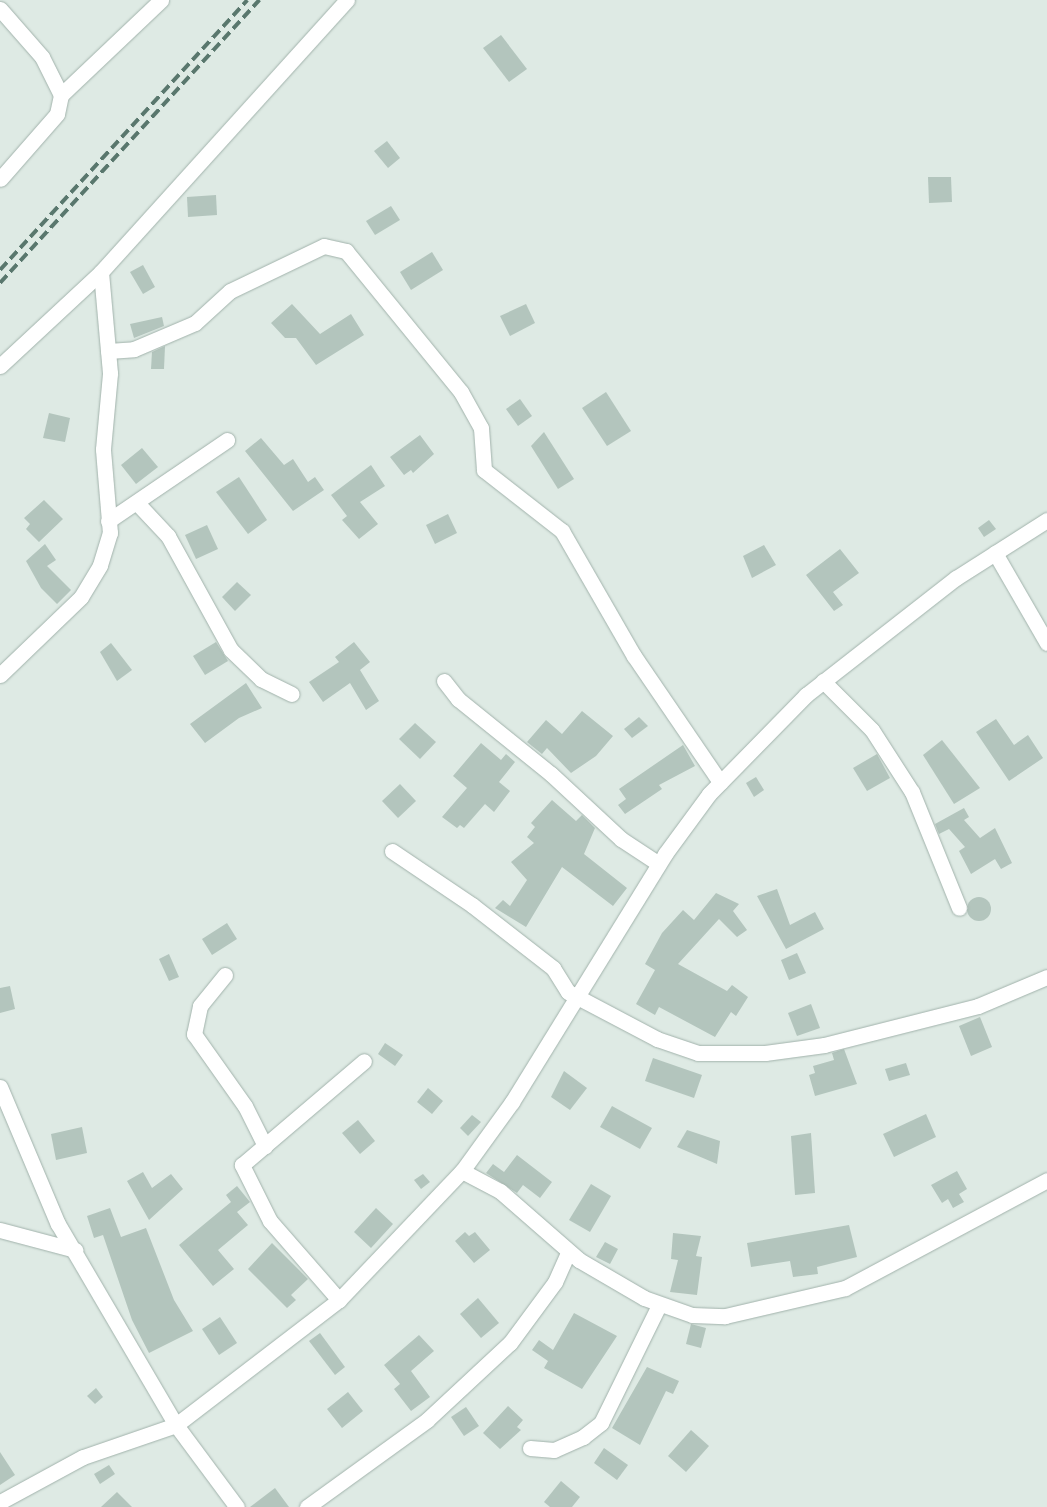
<!DOCTYPE html>
<style>
body{margin:0}
#map{position:relative;width:1047px;height:1507px;overflow:hidden;background:#deeae4;font-family:"IBM Plex Sans",sans-serif}
div>[style]{position:absolute}
[style*='--x']{left:calc(var(--x)*1px);top:calc(var(--y)*1px);width:calc(var(--w)*1px);rotate:calc(var(--a)*1deg)}
.building>*{inset:0;background:#b3c5bd}
.round{border-radius:50%}
.roads{filter:drop-shadow(0 0 1px #a1b2ab) drop-shadow(0 0 1px #a1b2ab)}
.minor>*{height:15px;margin:-7.5px;padding:0 7.5px;transform-origin:7.5px;border-radius:7.5px;background:#fff}
.tertiary>*{height:15px;margin:-7.5px;padding:0 7.5px;transform-origin:7.5px;border-radius:7.5px;background:#fff}
.rail>*{height:4px;margin-top:-2px;transform-origin:0;background:repeating-linear-gradient(90deg,#59776d 0 10px,transparent 0 15px)}
span{translate:-50% -50%;white-space:nowrap;text-align:center;line-height:1.15;-webkit-text-stroke:4.5px #eff7f2;paint-order:stroke}
</style>
<div id="map">
<div class="building">
<div style="clip-path:polygon(501px 35px,527px 69px,509px 82px,483px 48px)"></div>
<div style="clip-path:polygon(387px 141px,400px 158px,388px 168px,374px 151px)"></div>
<div style="clip-path:polygon(928px 177px,951px 177px,952px 202px,929px 203px)"></div>
<div style="clip-path:polygon(216px 195px,217px 215px,188px 217px,187px 197px)"></div>
<div style="clip-path:polygon(391px 206px,400px 220px,375px 235px,366px 221px)"></div>
<div style="clip-path:polygon(432px 252px,443px 270px,411px 290px,400px 272px)"></div>
<div style="clip-path:polygon(143px 265px,155px 287px,143px 294px,130px 272px)"></div>
<div style="clip-path:polygon(292px 304px,320px 334px,351px 314px,364px 335px,316px 365px,296px 338px,285px 338px,271px 323px)"></div>
<div style="clip-path:polygon(526px 304px,535px 323px,510px 336px,500px 316px)"></div>
<div style="clip-path:polygon(162px 317px,164px 326px,134px 338px,130px 324px)"></div>
<div style="clip-path:polygon(165px 346px,164px 369px,151px 369px,152px 352px)"></div>
<div style="clip-path:polygon(606px 392px,631px 431px,607px 446px,582px 408px)"></div>
<div style="clip-path:polygon(520px 399px,532px 416px,518px 426px,506px 409px)"></div>
<div style="clip-path:polygon(49px 413px,70px 418px,65px 442px,43px 438px)"></div>
<div style="clip-path:polygon(544px 432px,574px 479px,558px 489px,531px 446px)"></div>
<div style="clip-path:polygon(420px 435px,434px 454px,413px 473px,411px 470px,404px 475px,390px 457px)"></div>
<div style="clip-path:polygon(261px 438px,284px 465px,293px 459px,308px 482px,315px 477px,324px 490px,293px 511px,245px 451px)"></div>
<div style="clip-path:polygon(142px 448px,158px 467px,136px 484px,121px 465px)"></div>
<div style="clip-path:polygon(371px 465px,385px 486px,360px 502px,378px 524px,359px 539px,342px 520px,347px 516px,331px 495px)"></div>
<div style="clip-path:polygon(239px 477px,267px 520px,248px 534px,216px 492px)"></div>
<div style="clip-path:polygon(44px 500px,63px 519px,39px 542px,26px 529px,30px 524px,24px 518px)"></div>
<div style="clip-path:polygon(448px 514px,457px 533px,435px 544px,426px 525px)"></div>
<div style="clip-path:polygon(989px 520px,996px 529px,984px 537px,978px 528px)"></div>
<div style="clip-path:polygon(207px 525px,218px 549px,196px 559px,185px 535px)"></div>
<div style="clip-path:polygon(45px 544px,56px 560px,47px 566px,71px 590px,57px 604px,41px 588px,26px 561px)"></div>
<div style="clip-path:polygon(764px 545px,776px 565px,752px 578px,743px 556px)"></div>
<div style="clip-path:polygon(840px 549px,859px 573px,833px 592px,843px 605px,834px 611px,806px 575px)"></div>
<div style="clip-path:polygon(237px 582px,251px 595px,235px 611px,222px 597px)"></div>
<div style="clip-path:polygon(216px 642px,228px 661px,205px 675px,193px 656px)"></div>
<div style="clip-path:polygon(354px 642px,370px 662px,360px 670px,379px 701px,366px 710px,350px 683px,323px 702px,309px 682px,339px 662px,335px 657px)"></div>
<div style="clip-path:polygon(111px 643px,132px 670px,117px 681px,100px 652px)"></div>
<div style="clip-path:polygon(246px 683px,262px 708px,239px 718px,205px 743px,190px 724px)"></div>
<div style="clip-path:polygon(582px 711px,613px 736px,596px 756px,571px 773px,547px 748px,542px 754px,527px 742px,546px 720px,562px 734px)"></div>
<div style="clip-path:polygon(639px 717px,648px 726px,632px 738px,624px 729px)"></div>
<div style="clip-path:polygon(996px 719px,1014px 745px,1028px 735px,1043px 758px,1009px 781px,976px 732px)"></div>
<div style="clip-path:polygon(415px 723px,436px 742px,420px 759px,399px 739px)"></div>
<div style="clip-path:polygon(942px 740px,980px 788px,954px 804px,923px 755px)"></div>
<div style="clip-path:polygon(481px 743px,501px 760px,506px 754px,515px 762px,499px 782px,510px 791px,494px 812px,485px 804px,464px 828px,460px 825px,457px 828px,442px 817px,467px 788px,453px 776px)"></div>
<div style="clip-path:polygon(683px 745px,695px 766px,659px 785px,662px 789px,625px 814px,618px 805px,626px 799px,619px 789px)"></div>
<div style="clip-path:polygon(877px 754px,890px 778px,867px 791px,853px 768px)"></div>
<div style="clip-path:polygon(756px 777px,764px 790px,754px 797px,746px 783px)"></div>
<div style="clip-path:polygon(400px 784px,416px 801px,398px 818px,382px 801px)"></div>
<div style="clip-path:polygon(552px 800px,576px 821px,582px 815px,595px 828px,584px 854px,627px 888px,613px 906px,562px 867px,526px 927px,495px 908px,503px 900px,510px 906px,527px 880px,511px 862px,534px 843px,527px 837px,535px 827px,531px 823px)"></div>
<div style="clip-path:polygon(964px 808px,969px 817px,964px 820px,980px 838px,995px 828px,1012px 863px,1001px 869px,995px 859px,971px 874px,959px 851px,965px 847px,949px 829px,939px 834px,935px 824px)"></div>
<div style="clip-path:polygon(777px 889px,790px 925px,815px 912px,824px 929px,786px 949px,757px 896px)"></div>
<div style="clip-path:polygon(716px 893px,739px 904px,733px 911px,747px 930px,737px 937px,719px 919px,678px 964px,727px 991px,732px 985px,748px 997px,736px 1016px,731px 1012px,715px 1037px,659px 1007px,655px 1015px,636px 1004px,655px 970px,645px 964px,662px 933px,683px 910px,694px 920px)"></div>
<div class="round" style="left:967px;top:897px;width:24px;height:24px"></div>
<div style="clip-path:polygon(227px 923px,237px 939px,212px 955px,202px 939px)"></div>
<div style="clip-path:polygon(797px 953px,806px 973px,789px 980px,781px 960px)"></div>
<div style="clip-path:polygon(169px 954px,179px 977px,169px 981px,159px 959px)"></div>
<div style="clip-path:polygon(10px 986px,15px 1009px,0 1013px,0 988px)"></div>
<div style="clip-path:polygon(811px 1004px,820px 1028px,797px 1036px,788px 1013px)"></div>
<div style="clip-path:polygon(980px 1017px,992px 1047px,971px 1056px,959px 1026px)"></div>
<div style="clip-path:polygon(385px 1043px,403px 1055px,395px 1066px,378px 1054px)"></div>
<div style="clip-path:polygon(844px 1049px,857px 1084px,815px 1096px,809px 1075px,815px 1073px,813px 1066px,834px 1060px,832px 1053px)"></div>
<div style="clip-path:polygon(653px 1058px,702px 1075px,694px 1098px,645px 1081px)"></div>
<div style="clip-path:polygon(906px 1063px,910px 1075px,889px 1081px,885px 1069px)"></div>
<div style="clip-path:polygon(564px 1071px,587px 1088px,570px 1110px,551px 1097px)"></div>
<div style="clip-path:polygon(428px 1088px,443px 1101px,432px 1114px,417px 1102px)"></div>
<div style="clip-path:polygon(612px 1106px,652px 1128px,640px 1149px,600px 1127px)"></div>
<div style="clip-path:polygon(926px 1114px,936px 1137px,894px 1157px,883px 1134px)"></div>
<div style="clip-path:polygon(472px 1115px,481px 1122px,468px 1136px,460px 1128px)"></div>
<div style="clip-path:polygon(358px 1120px,375px 1141px,360px 1154px,342px 1133px)"></div>
<div style="clip-path:polygon(82px 1127px,87px 1153px,56px 1160px,51px 1134px)"></div>
<div style="clip-path:polygon(687px 1130px,720px 1141px,717px 1164px,677px 1147px)"></div>
<div style="clip-path:polygon(811px 1133px,815px 1193px,795px 1195px,791px 1136px)"></div>
<div style="clip-path:polygon(517px 1155px,552px 1182px,540px 1198px,523px 1185px,517px 1193px,486px 1173px,493px 1164px,504px 1172px)"></div>
<div style="clip-path:polygon(957px 1171px,967px 1189px,959px 1194px,964px 1202px,953px 1208px,948px 1199px,942px 1203px,931px 1185px)"></div>
<div style="clip-path:polygon(143px 1172px,152px 1188px,171px 1174px,183px 1189px,149px 1220px,127px 1181px)"></div>
<div style="clip-path:polygon(423px 1174px,430px 1182px,421px 1189px,414px 1180px)"></div>
<div style="clip-path:polygon(591px 1184px,611px 1196px,590px 1232px,569px 1220px)"></div>
<div style="clip-path:polygon(237px 1186px,250px 1202px,237px 1212px,248px 1225px,218px 1250px,234px 1269px,213px 1286px,179px 1245px,231px 1202px,226px 1195px)"></div>
<div style="clip-path:polygon(110px 1208px,121px 1237px,146px 1228px,174px 1300px,193px 1331px,149px 1353px,132px 1320px,103px 1235px,94px 1238px,87px 1216px)"></div>
<div style="clip-path:polygon(376px 1208px,393px 1224px,371px 1248px,354px 1232px)"></div>
<div style="clip-path:polygon(849px 1225px,857px 1257px,817px 1267px,818px 1274px,793px 1277px,790px 1261px,751px 1267px,747px 1243px)"></div>
<div style="clip-path:polygon(465px 1232px,469px 1236px,475px 1232px,490px 1250px,474px 1263px,455px 1241px)"></div>
<div style="clip-path:polygon(673px 1233px,701px 1236px,696px 1256px,702px 1257px,697px 1295px,670px 1292px,678px 1260px,671px 1259px)"></div>
<div style="clip-path:polygon(605px 1242px,618px 1249px,610px 1264px,596px 1257px)"></div>
<div style="clip-path:polygon(272px 1243px,308px 1279px,291px 1295px,296px 1300px,287px 1308px,248px 1269px)"></div>
<div style="clip-path:polygon(478px 1298px,499px 1323px,481px 1338px,460px 1314px)"></div>
<div style="clip-path:polygon(574px 1313px,617px 1336px,582px 1389px,544px 1368px,548px 1361px,532px 1350px,539px 1340px,553px 1350px)"></div>
<div style="clip-path:polygon(220px 1317px,237px 1343px,219px 1355px,202px 1329px)"></div>
<div style="clip-path:polygon(691px 1324px,706px 1328px,701px 1348px,686px 1344px)"></div>
<div style="clip-path:polygon(320px 1333px,345px 1367px,335px 1375px,309px 1341px)"></div>
<div style="clip-path:polygon(419px 1335px,434px 1351px,411px 1371px,430px 1397px,411px 1411px,394px 1389px,400px 1384px,384px 1365px)"></div>
<div style="clip-path:polygon(647px 1367px,679px 1381px,673px 1394px,666px 1391px,640px 1445px,612px 1428px)"></div>
<div style="clip-path:polygon(96px 1388px,103px 1397px,95px 1404px,87px 1396px)"></div>
<div style="clip-path:polygon(348px 1392px,363px 1411px,342px 1428px,327px 1409px)"></div>
<div style="clip-path:polygon(508px 1406px,523px 1420px,517px 1427px,521px 1430px,500px 1449px,483px 1433px)"></div>
<div style="clip-path:polygon(466px 1407px,479px 1426px,464px 1436px,451px 1417px)"></div>
<div style="clip-path:polygon(691px 1430px,709px 1446px,686px 1472px,668px 1456px)"></div>
<div style="clip-path:polygon(604px 1448px,628px 1465px,617px 1480px,594px 1463px)"></div>
<div style="clip-path:polygon(0 1452px,15px 1475px,0 1485px)"></div>
<div style="clip-path:polygon(109px 1465px,115px 1474px,100px 1484px,94px 1474px)"></div>
<div style="clip-path:polygon(561px 1481px,580px 1497px,572px 1507px,550px 1507px,544px 1502px)"></div>
<div style="clip-path:polygon(275px 1488px,289px 1507px,250px 1507px)"></div>
<div style="clip-path:polygon(117px 1492px,132px 1507px,101px 1507px)"></div>
</div>
<div class="roads">
<div class="minor">
<div style="--x:0;--y:9;--w:64;--a:48.8"></div>
<div style="--x:42;--y:57;--w:42;--a:63.4"></div>
<div style="--x:61;--y:95;--w:19;--a:102"></div>
<div style="--x:57;--y:114;--w:86;--a:131.2"></div>
<div style="--x:61;--y:95;--w:138;--a:-43.5"></div>
<div style="--x:108;--y:351;--w:26;--a:-4"></div>
<div style="--x:134;--y:349;--w:66;--a:-23.1"></div>
<div style="--x:195;--y:323;--w:47;--a:-42.4"></div>
<div style="--x:230;--y:291;--w:104;--a:-25.6"></div>
<div style="--x:324;--y:246;--w:23;--a:13"></div>
<div style="--x:346;--y:251;--w:182;--a:50.8"></div>
<div style="--x:461;--y:392;--w:41;--a:60.9"></div>
<div style="--x:481;--y:428;--w:42;--a:85.9"></div>
<div style="--x:484;--y:470;--w:99;--a:38"></div>
<div style="--x:562;--y:531;--w:144;--a:60.1"></div>
<div style="--x:634;--y:656;--w:153;--a:55.7"></div>
<div style="--x:0;--y:366;--w:138;--a:-42.9"></div>
<div style="--x:101;--y:272;--w:367;--a:-47.9"></div>
<div style="--x:138;--y:504;--w:44;--a:46.8"></div>
<div style="--x:168;--y:536;--w:130;--a:61.1"></div>
<div style="--x:231;--y:650;--w:42;--a:44"></div>
<div style="--x:261;--y:679;--w:34;--a:26"></div>
<div style="--x:108;--y:521;--w:144;--a:-34.2"></div>
<div style="--x:995;--y:553;--w:104;--a:60"></div>
<div style="--x:0;--y:675;--w:112;--a:-43.9"></div>
<div style="--x:81;--y:597;--w:37;--a:-59"></div>
<div style="--x:100;--y:565;--w:34;--a:-73"></div>
<div style="--x:110;--y:533;--w:84;--a:-94.8"></div>
<div style="--x:103;--y:449;--w:76;--a:-84.7"></div>
<div style="--x:110;--y:373;--w:101;--a:-95.1"></div>
<div style="--x:444;--y:681;--w:23;--a:52"></div>
<div style="--x:458;--y:699;--w:119;--a:38.9"></div>
<div style="--x:551;--y:774;--w:96;--a:42.9"></div>
<div style="--x:621;--y:839;--w:45;--a:33.3"></div>
<div style="--x:823;--y:681;--w:69;--a:45"></div>
<div style="--x:872;--y:730;--w:74;--a:57.2"></div>
<div style="--x:912;--y:792;--w:125;--a:67.9"></div>
<div style="--x:392;--y:851;--w:97;--a:34"></div>
<div style="--x:472;--y:905;--w:103;--a:37.9"></div>
<div style="--x:553;--y:968;--w:28;--a:58"></div>
<div style="--x:568;--y:992;--w:101;--a:27.8"></div>
<div style="--x:657;--y:1039;--w:43;--a:18.9"></div>
<div style="--x:698;--y:1053;--w:67;--a:0"></div>
<div style="--x:765;--y:1053;--w:60;--a:-7.7"></div>
<div style="--x:824;--y:1045;--w:159;--a:-14.2"></div>
<div style="--x:978;--y:1006;--w:75;--a:-22.8"></div>
<div style="--x:225;--y:975;--w:40;--a:129"></div>
<div style="--x:200;--y:1006;--w:29;--a:102"></div>
<div style="--x:194;--y:1034;--w:88;--a:54.7"></div>
<div style="--x:245;--y:1106;--w:45;--a:63.4"></div>
<div style="--x:462;--y:1171;--w:43;--a:27.8"></div>
<div style="--x:500;--y:1191;--w:105;--a:41.1"></div>
<div style="--x:579;--y:1260;--w:75;--a:30.3"></div>
<div style="--x:644;--y:1298;--w:51;--a:19.5"></div>
<div style="--x:692;--y:1315;--w:33;--a:2"></div>
<div style="--x:725;--y:1316;--w:123;--a:-13.1"></div>
<div style="--x:845;--y:1288;--w:229;--a:-28.1"></div>
<div style="--x:0;--y:1230;--w:78;--a:14.9"></div>
<div style="--x:339;--y:1300;--w:105;--a:-131.1"></div>
<div style="--x:270;--y:1221;--w:63;--a:-116.6"></div>
<div style="--x:242;--y:1165;--w:160;--a:-40.4"></div>
<div style="--x:530;--y:1448;--w:24;--a:5"></div>
<div style="--x:554;--y:1450;--w:32;--a:-24"></div>
<div style="--x:583;--y:1437;--w:23;--a:-38"></div>
<div style="--x:601;--y:1423;--w:131;--a:-63.8"></div>
<div style="--x:307;--y:1507;--w:148;--a:-35.9"></div>
<div style="--x:427;--y:1420;--w:113;--a:-42.9"></div>
<div style="--x:510;--y:1343;--w:76;--a:-53.6"></div>
<div style="--x:555;--y:1282;--w:32;--a:-66"></div>
</div>
<div class="tertiary">
<div style="--x:0;--y:1087;--w:149;--a:67.1"></div>
<div style="--x:58;--y:1224;--w:233;--a:59.6"></div>
<div style="--x:176;--y:1425;--w:102;--a:53.4"></div>
<div style="--x:0;--y:1502;--w:94;--a:-28.5"></div>
<div style="--x:83;--y:1457;--w:98;--a:-19"></div>
<div style="--x:176;--y:1425;--w:205;--a:-37.5"></div>
<div style="--x:339;--y:1300;--w:178;--a:-46.4"></div>
<div style="--x:462;--y:1171;--w:85;--a:-54.1"></div>
<div style="--x:512;--y:1102;--w:291;--a:-58.3"></div>
<div style="--x:665;--y:854;--w:74;--a:-53.7"></div>
<div style="--x:709;--y:794;--w:139;--a:-45.6"></div>
<div style="--x:806;--y:695;--w:190;--a:-38"></div>
<div style="--x:956;--y:578;--w:108;--a:-32.5"></div>
</div>
</div>
<div class="rail">
<div style="--x:0;--y:270;--w:366;--a:-47.5"></div>
<div style="--x:0;--y:283;--w:384;--a:-47.5"></div>
</div>
</div>
